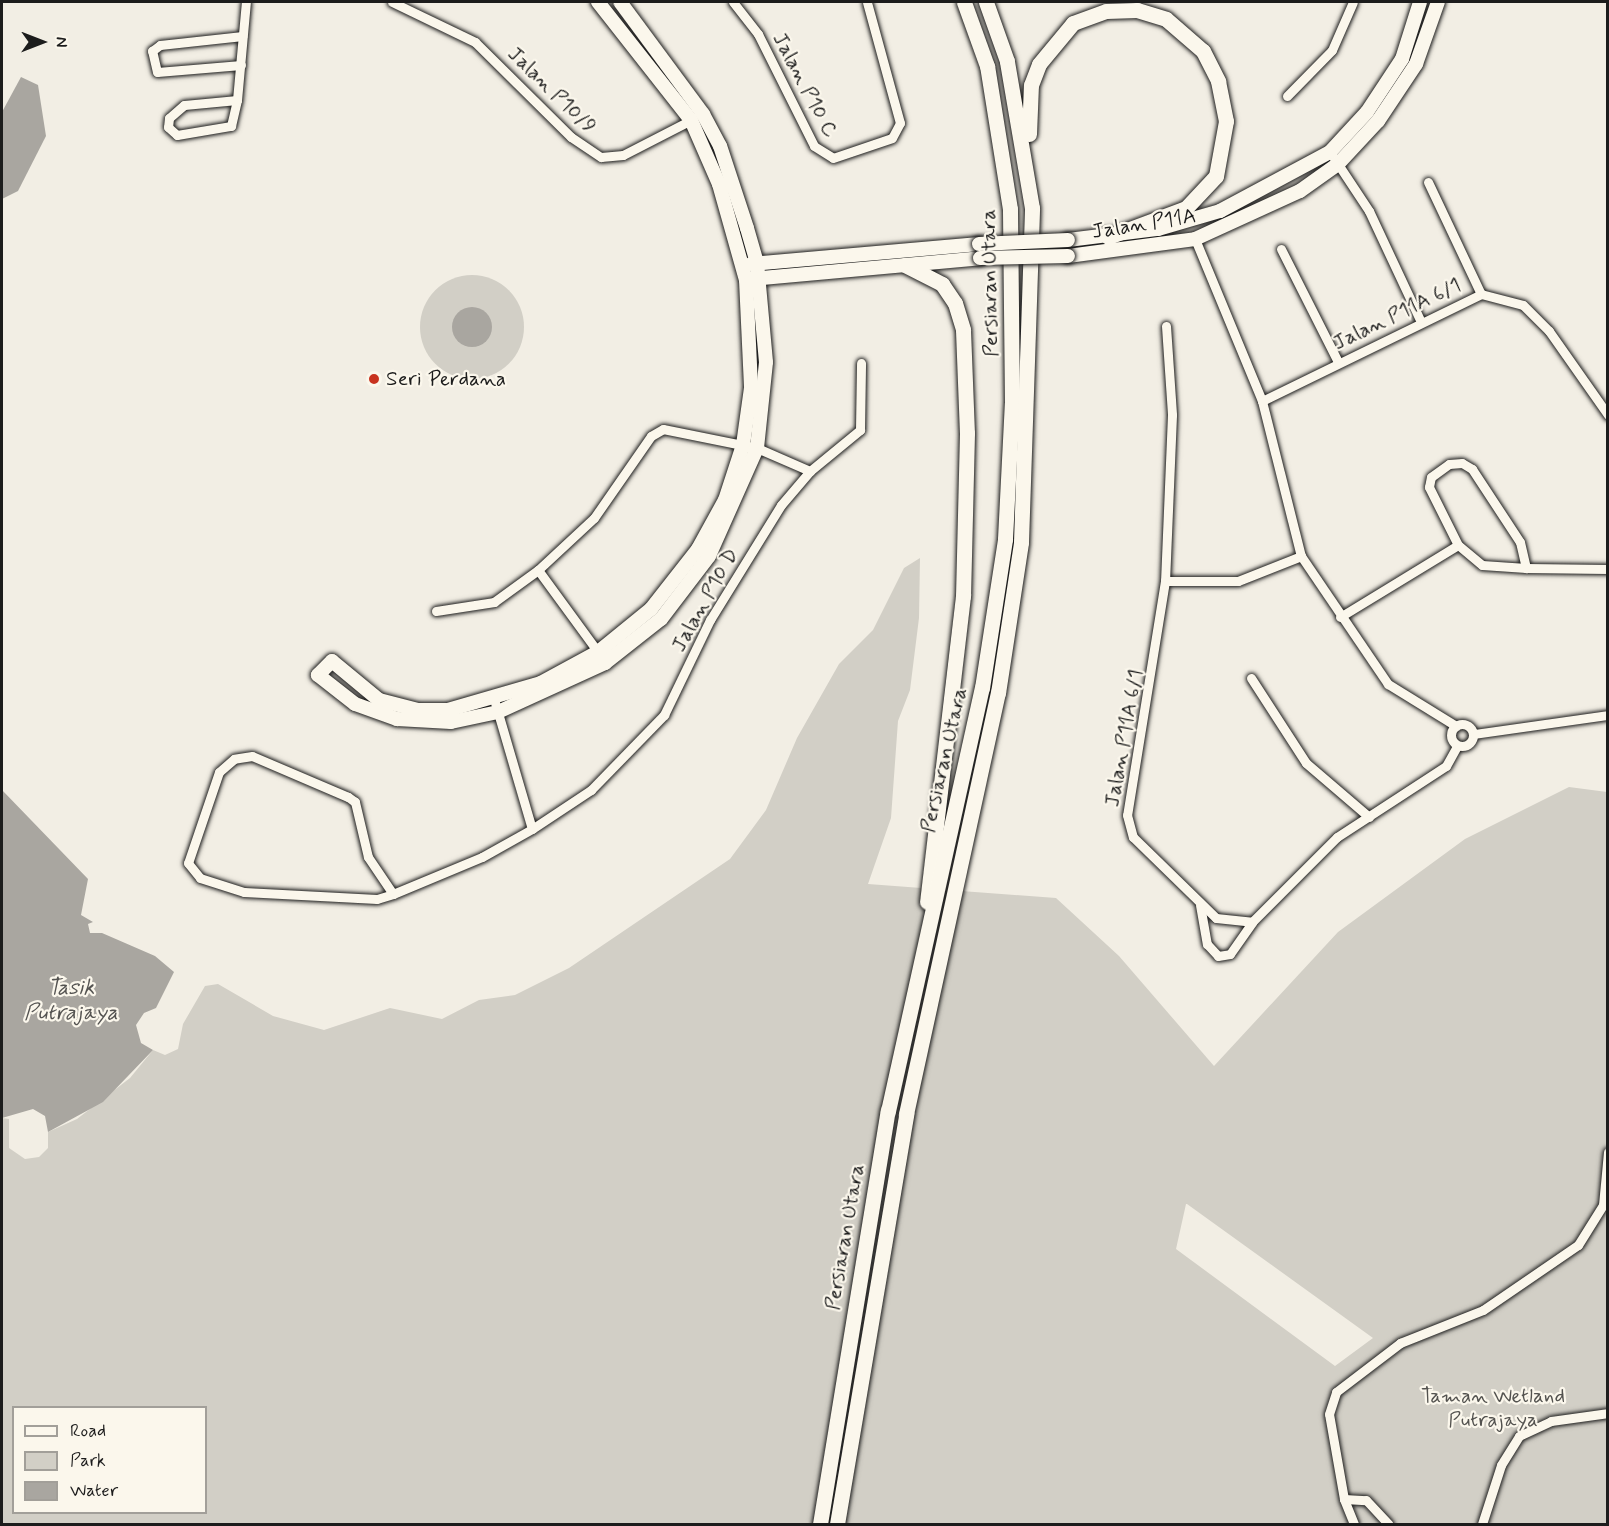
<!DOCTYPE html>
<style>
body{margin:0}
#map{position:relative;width:1609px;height:1526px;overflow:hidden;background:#f2eee4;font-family:Mynerve,sans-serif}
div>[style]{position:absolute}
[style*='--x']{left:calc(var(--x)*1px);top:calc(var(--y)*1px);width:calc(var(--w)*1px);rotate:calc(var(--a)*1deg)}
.green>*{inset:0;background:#d2cfc6}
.round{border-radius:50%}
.water>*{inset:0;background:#a9a6a0}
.roads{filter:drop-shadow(0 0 2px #1c1c1c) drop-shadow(0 0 2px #1c1c1c)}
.street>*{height:9px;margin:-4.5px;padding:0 4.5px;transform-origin:4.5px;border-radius:4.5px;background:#fbf7ec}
.street>.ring{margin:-4.5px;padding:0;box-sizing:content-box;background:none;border:9px solid #fbf7ec;border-radius:50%}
.secondary>*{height:14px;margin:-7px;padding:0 7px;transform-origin:7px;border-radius:7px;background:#fbf7ec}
.primary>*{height:15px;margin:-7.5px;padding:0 7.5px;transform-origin:7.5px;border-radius:7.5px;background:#fbf7ec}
.bridges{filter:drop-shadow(0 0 2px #1c1c1c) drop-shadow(0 0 2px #1c1c1c)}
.secondary-bridge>*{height:14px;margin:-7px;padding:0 7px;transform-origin:7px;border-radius:7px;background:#fbf7ec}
.dots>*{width:16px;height:16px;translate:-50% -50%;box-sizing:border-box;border:3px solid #fbf7ec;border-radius:50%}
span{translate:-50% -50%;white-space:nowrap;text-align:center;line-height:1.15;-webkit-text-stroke:4.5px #fbf7ec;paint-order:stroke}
.street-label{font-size:21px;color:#1c1c1c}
.poi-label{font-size:21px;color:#1c1c1c}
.left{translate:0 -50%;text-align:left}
.park-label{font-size:21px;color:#53524f}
.water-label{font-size:22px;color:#545351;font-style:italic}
.frame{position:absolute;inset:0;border:3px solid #1c1c1c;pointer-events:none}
.legend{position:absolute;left:12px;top:1406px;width:195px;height:108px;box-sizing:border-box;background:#fbf7ec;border:2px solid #a29f99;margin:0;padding:8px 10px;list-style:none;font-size:18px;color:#1c1c1c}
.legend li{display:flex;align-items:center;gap:12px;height:30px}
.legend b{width:30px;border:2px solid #a29f99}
.north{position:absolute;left:12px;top:12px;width:60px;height:60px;-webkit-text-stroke:4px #fbf7ec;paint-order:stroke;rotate:90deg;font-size:16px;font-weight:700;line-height:24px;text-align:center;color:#1c1c1c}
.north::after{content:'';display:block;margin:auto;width:21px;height:27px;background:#1c1c1c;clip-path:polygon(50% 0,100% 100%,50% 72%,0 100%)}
</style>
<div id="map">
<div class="green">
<div class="round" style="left:420px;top:275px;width:104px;height:104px"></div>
<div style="clip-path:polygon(evenodd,920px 558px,919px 618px,910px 690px,898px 721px,891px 818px,868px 884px,1056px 898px,1119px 956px,1214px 1066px,1338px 932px,1465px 839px,1569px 787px,1607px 792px,1607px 1524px,2px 1524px,2px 1118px,9px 1119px,9px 1148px,25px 1159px,39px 1157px,48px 1148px,48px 1132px,77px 1119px,130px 1078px,153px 1050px,165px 1055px,178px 1049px,183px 1024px,205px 986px,218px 984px,273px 1016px,324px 1030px,390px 1008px,442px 1019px,479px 1000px,515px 995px,569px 968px,730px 859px,766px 810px,797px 738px,839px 664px,873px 630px,904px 568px,920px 558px,1186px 1204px,1187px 1204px,1373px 1338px,1335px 1366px,1176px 1249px,1186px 1204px,920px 558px,14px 1408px,206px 1408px,206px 1512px,14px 1512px,14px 1408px)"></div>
</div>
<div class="water">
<div style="clip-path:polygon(21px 77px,38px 85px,46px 136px,18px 191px,2px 199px,2px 112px)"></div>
<div class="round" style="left:452px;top:307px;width:40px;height:40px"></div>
<div style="clip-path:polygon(2px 790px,88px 879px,81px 915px,93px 922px,88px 924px,90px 933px,102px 933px,155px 956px,174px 972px,156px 1008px,144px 1013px,136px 1025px,141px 1043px,153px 1050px,103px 1102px,48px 1132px,45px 1116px,33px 1109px,2px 1118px)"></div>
</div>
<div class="roads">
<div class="street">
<div style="--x:392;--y:2;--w:92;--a:25.7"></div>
<div style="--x:475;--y:42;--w:135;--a:44.7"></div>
<div style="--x:571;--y:137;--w:36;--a:34"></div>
<div style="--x:601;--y:157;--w:22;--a:-5"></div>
<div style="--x:623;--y:155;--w:76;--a:-27.2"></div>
<div style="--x:733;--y:2;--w:41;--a:52"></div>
<div style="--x:758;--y:34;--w:125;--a:63.4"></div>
<div style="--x:814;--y:146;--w:22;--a:32"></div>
<div style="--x:833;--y:158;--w:62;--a:-18.7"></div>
<div style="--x:892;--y:138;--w:17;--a:-62"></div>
<div style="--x:900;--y:123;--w:125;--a:-105.3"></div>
<div style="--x:241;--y:65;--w:84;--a:175.2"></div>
<div style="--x:157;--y:72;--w:22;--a:-103"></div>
<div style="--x:152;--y:51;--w:10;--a:-37"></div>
<div style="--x:160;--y:45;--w:83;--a:-6.2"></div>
<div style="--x:1287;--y:96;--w:64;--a:-45.6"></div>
<div style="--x:1332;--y:50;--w:52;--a:-66.4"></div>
<div style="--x:237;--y:100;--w:53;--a:174.6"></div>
<div style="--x:184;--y:105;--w:20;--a:139"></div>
<div style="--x:169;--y:118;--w:9;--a:96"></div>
<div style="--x:168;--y:127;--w:12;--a:42"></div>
<div style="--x:177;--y:135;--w:55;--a:-9.5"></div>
<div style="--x:231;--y:126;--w:27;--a:-77"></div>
<div style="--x:237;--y:100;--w:98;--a:-84.8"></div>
<div style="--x:1330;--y:152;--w:71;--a:56.5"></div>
<div style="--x:1369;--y:211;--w:123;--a:64.9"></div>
<div style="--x:1428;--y:182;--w:124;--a:64.7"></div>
<div style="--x:1195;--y:239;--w:175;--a:67.5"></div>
<div style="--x:1262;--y:401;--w:160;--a:75.9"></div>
<div style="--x:1301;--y:556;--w:155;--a:55.8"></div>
<div style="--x:1388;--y:684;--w:80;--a:31.7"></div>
<div style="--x:1281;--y:249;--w:127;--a:63.2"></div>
<div style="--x:1166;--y:326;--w:89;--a:86.1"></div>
<div style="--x:1172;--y:415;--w:166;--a:92.4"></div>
<div style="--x:1165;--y:581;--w:237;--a:99.2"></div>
<div style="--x:1127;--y:815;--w:23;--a:75"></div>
<div style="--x:1133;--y:837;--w:116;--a:44.3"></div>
<div style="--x:1216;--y:918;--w:36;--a:6"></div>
<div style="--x:1252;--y:922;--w:120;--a:-45"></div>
<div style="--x:1337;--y:837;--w:130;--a:-33.1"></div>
<div style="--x:1446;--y:766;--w:23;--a:-61"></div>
<div style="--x:1262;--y:401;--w:244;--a:-26"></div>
<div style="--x:1481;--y:294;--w:43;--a:14.7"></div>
<div style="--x:1523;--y:305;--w:37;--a:45"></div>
<div style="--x:1549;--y:331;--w:103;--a:54.9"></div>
<div style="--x:1462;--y:463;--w:12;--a:31"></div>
<div style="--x:1472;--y:469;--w:87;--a:56.7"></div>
<div style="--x:1520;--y:542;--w:27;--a:77"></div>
<div style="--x:1526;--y:568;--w:44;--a:-176.1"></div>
<div style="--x:1482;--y:565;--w:31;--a:-140"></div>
<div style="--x:1458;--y:545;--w:65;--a:-116.6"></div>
<div style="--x:1429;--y:487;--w:10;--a:-79"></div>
<div style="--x:1431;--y:477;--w:22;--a:-36"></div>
<div style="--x:1449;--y:464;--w:13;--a:-4"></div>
<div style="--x:1526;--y:568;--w:82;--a:0.7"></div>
<div style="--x:538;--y:570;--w:102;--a:53.8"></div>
<div style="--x:1165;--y:581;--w:73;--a:0"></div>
<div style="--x:1238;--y:581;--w:68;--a:-21.6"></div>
<div style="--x:436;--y:611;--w:59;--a:-8.8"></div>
<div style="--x:494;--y:602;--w:54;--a:-36"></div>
<div style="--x:538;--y:570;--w:76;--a:-42.9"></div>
<div style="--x:594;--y:518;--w:100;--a:-55.2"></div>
<div style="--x:651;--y:436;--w:14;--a:-30"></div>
<div style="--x:663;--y:429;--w:96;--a:11.4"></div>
<div style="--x:757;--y:448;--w:58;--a:23.5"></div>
<div style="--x:1340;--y:617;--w:138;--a:-31.4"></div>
<div style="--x:1251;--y:678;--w:101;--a:57.1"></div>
<div style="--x:1306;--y:763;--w:83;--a:40.6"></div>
<div style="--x:494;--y:699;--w:135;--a:73.7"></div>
<div class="ring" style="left:1451px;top:724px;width:13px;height:13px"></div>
<div style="--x:1474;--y:734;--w:135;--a:-8.1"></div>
<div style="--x:393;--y:894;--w:45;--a:-124"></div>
<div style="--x:368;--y:857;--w:57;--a:-103.3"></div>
<div style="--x:355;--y:802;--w:9;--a:-144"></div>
<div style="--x:348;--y:797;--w:104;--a:-156.9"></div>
<div style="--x:252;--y:756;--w:18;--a:171"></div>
<div style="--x:234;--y:759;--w:20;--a:139"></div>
<div style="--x:219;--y:772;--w:96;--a:108.8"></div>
<div style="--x:188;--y:863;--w:19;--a:51"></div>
<div style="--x:200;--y:878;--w:46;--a:17.7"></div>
<div style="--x:244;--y:892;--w:133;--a:3"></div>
<div style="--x:377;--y:899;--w:17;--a:-17"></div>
<div style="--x:393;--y:894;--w:96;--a:-22.6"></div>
<div style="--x:482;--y:857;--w:57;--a:-29.2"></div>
<div style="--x:532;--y:829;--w:71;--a:-33.5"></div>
<div style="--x:591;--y:790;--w:105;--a:-45.8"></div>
<div style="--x:664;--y:715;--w:106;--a:-64.2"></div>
<div style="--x:710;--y:620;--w:135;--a:-58.3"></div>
<div style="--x:781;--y:505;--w:45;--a:-49.5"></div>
<div style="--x:810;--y:471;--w:65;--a:-39.4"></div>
<div style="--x:860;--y:430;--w:67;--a:-89.1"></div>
<div style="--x:1200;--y:905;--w:40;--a:80"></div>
<div style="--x:1207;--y:944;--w:16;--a:47"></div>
<div style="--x:1218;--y:956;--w:12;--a:-9"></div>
<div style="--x:1230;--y:954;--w:39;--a:-55"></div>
<div style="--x:1344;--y:1499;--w:22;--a:3"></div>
<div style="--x:1366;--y:1500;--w:33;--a:47"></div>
<div style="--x:1354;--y:1524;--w:27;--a:-112"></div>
<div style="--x:1344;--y:1499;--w:86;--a:-100"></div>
<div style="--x:1329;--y:1414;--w:23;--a:-72"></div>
<div style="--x:1336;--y:1392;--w:81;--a:-37.4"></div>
<div style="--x:1400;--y:1343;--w:89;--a:-21.7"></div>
<div style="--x:1483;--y:1310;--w:115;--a:-34.4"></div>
<div style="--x:1578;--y:1245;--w:47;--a:-58"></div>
<div style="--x:1603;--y:1205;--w:53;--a:-84.6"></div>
<div style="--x:1482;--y:1524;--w:62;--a:-72.1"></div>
<div style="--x:1501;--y:1465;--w:34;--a:-58"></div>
<div style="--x:1519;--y:1436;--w:35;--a:-25"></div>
<div style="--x:1551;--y:1421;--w:58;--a:-8"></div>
</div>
<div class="secondary">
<div style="--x:598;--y:2;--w:150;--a:51.8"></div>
<div style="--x:691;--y:120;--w:70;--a:66.4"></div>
<div style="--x:719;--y:184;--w:100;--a:74.3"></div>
<div style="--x:746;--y:280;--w:108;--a:87.3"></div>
<div style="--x:751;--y:388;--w:58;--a:98"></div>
<div style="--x:743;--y:445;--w:58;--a:108.1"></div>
<div style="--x:725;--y:500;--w:56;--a:118.9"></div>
<div style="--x:698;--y:549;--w:76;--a:128.1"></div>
<div style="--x:651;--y:609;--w:68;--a:140.9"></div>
<div style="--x:598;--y:652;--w:65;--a:151.5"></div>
<div style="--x:541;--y:683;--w:97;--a:163.8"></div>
<div style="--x:448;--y:710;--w:30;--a:180"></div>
<div style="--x:418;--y:710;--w:40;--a:-165.6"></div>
<div style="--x:379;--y:700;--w:61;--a:-140.3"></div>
<div style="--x:332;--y:661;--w:20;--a:135"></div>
<div style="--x:318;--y:675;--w:47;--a:38.1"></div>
<div style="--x:355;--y:704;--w:45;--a:19.7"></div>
<div style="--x:397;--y:719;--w:54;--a:3.2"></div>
<div style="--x:451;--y:722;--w:48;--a:-12"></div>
<div style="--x:498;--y:712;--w:118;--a:-24.6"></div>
<div style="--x:605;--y:663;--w:71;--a:-38.2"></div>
<div style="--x:661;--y:619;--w:79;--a:-52.7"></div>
<div style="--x:709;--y:556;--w:118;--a:-66"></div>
<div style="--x:757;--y:448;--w:86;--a:-84"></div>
<div style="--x:766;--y:362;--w:99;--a:-95.2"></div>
<div style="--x:757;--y:263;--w:36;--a:-106"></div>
<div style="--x:747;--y:228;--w:86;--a:-108.2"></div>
<div style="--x:720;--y:146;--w:36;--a:-118"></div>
<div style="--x:703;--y:114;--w:139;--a:-126.5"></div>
<div style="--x:1068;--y:240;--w:91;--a:-7"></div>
<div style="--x:1158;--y:229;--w:65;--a:-16.2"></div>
<div style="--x:1220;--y:211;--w:125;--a:-28.2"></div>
<div style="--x:1330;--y:152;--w:54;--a:-47.2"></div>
<div style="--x:1367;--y:112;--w:64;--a:-56.6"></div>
<div style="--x:1402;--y:59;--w:60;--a:-72.5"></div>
<div style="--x:1068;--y:256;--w:128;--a:-7.6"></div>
<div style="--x:1195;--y:239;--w:115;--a:-24.6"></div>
<div style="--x:1300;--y:191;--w:47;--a:-35.4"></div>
<div style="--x:1338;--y:164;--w:59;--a:-47.1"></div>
<div style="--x:1378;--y:121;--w:69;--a:-56.3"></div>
<div style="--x:1416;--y:64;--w:66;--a:-70.5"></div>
<div style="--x:751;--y:264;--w:229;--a:-5"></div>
<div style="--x:751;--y:279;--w:230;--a:-5.2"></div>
</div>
<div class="primary">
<div style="--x:1029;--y:134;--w:49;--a:-87.7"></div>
<div style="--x:1031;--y:85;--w:22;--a:-69"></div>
<div style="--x:1039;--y:64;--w:53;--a:-50.3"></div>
<div style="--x:1073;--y:23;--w:35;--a:-20"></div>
<div style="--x:1106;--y:11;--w:31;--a:-2"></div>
<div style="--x:1137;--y:10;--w:30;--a:17"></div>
<div style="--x:1166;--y:19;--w:49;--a:40.9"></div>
<div style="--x:1203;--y:51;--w:34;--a:63"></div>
<div style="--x:1218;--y:81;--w:41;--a:78.7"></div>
<div style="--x:1226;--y:121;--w:56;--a:100.3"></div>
<div style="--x:1216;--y:176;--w:44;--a:133.2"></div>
<div style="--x:1186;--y:208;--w:83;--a:159.6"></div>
<div style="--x:905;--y:265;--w:42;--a:27.2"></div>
<div style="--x:942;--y:284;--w:23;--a:56"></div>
<div style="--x:955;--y:303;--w:28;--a:73"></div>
<div style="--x:963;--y:330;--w:103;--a:87.8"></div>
<div style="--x:967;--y:433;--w:163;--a:91.4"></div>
<div style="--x:963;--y:596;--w:308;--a:96.7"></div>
<div style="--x:820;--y:1524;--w:419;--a:-80.7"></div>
<div style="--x:888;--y:1111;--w:433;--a:-77.5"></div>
<div style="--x:982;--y:688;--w:151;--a:-81.2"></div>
<div style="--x:1005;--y:539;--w:136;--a:-87.1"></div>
<div style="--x:1012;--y:403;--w:194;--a:-90.6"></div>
<div style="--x:1010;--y:209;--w:145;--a:-99.1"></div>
<div style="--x:987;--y:66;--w:68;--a:-109.8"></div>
<div style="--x:837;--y:1524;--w:416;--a:-80.4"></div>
<div style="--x:906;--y:1114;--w:431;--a:-77.7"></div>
<div style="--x:998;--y:693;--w:153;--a:-81.3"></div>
<div style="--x:1021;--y:542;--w:334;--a:-88.1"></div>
<div style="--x:1032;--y:208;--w:149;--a:-99.7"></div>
<div style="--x:1007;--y:61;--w:63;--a:-109.6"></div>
</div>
</div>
<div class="bridges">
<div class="secondary-bridge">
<div style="--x:979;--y:244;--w:89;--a:-2.6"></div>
<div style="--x:980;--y:258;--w:88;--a:-1.3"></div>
</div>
</div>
<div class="dots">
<div style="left:374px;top:379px;background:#c8321e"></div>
</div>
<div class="street-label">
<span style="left:805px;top:85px;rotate:62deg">Jalan P10 C</span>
<span style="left:552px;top:90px;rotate:44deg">Jalan P10/9</span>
<span style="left:1144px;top:224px;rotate:-9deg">Jalan P11A</span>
<span style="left:990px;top:283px;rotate:-91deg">Persiaran Utara</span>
<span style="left:1397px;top:314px;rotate:-26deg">Jalan P11A 6/1</span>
<span style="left:705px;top:600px;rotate:-61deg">Jalan P10 D</span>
<span style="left:1124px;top:738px;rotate:-80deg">Jalan P11A 6/1</span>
<span style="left:944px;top:760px;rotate:-77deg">Persiaran Utara</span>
<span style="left:845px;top:1237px;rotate:-80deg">Persiaran Utara</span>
</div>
<div class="poi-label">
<span class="left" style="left:386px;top:379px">Seri Perdana</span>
</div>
<div class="park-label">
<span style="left:1493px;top:1408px">Taman Wetland<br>Putrajaya</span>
</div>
<div class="water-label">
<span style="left:71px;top:1001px">Tasik<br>Putrajaya</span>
</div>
<div class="frame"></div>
<ul class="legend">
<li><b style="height:8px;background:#fbf7ec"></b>Road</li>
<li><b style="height:16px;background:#d2cfc6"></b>Park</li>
<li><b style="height:16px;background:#a9a6a0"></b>Water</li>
</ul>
<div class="north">N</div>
</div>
